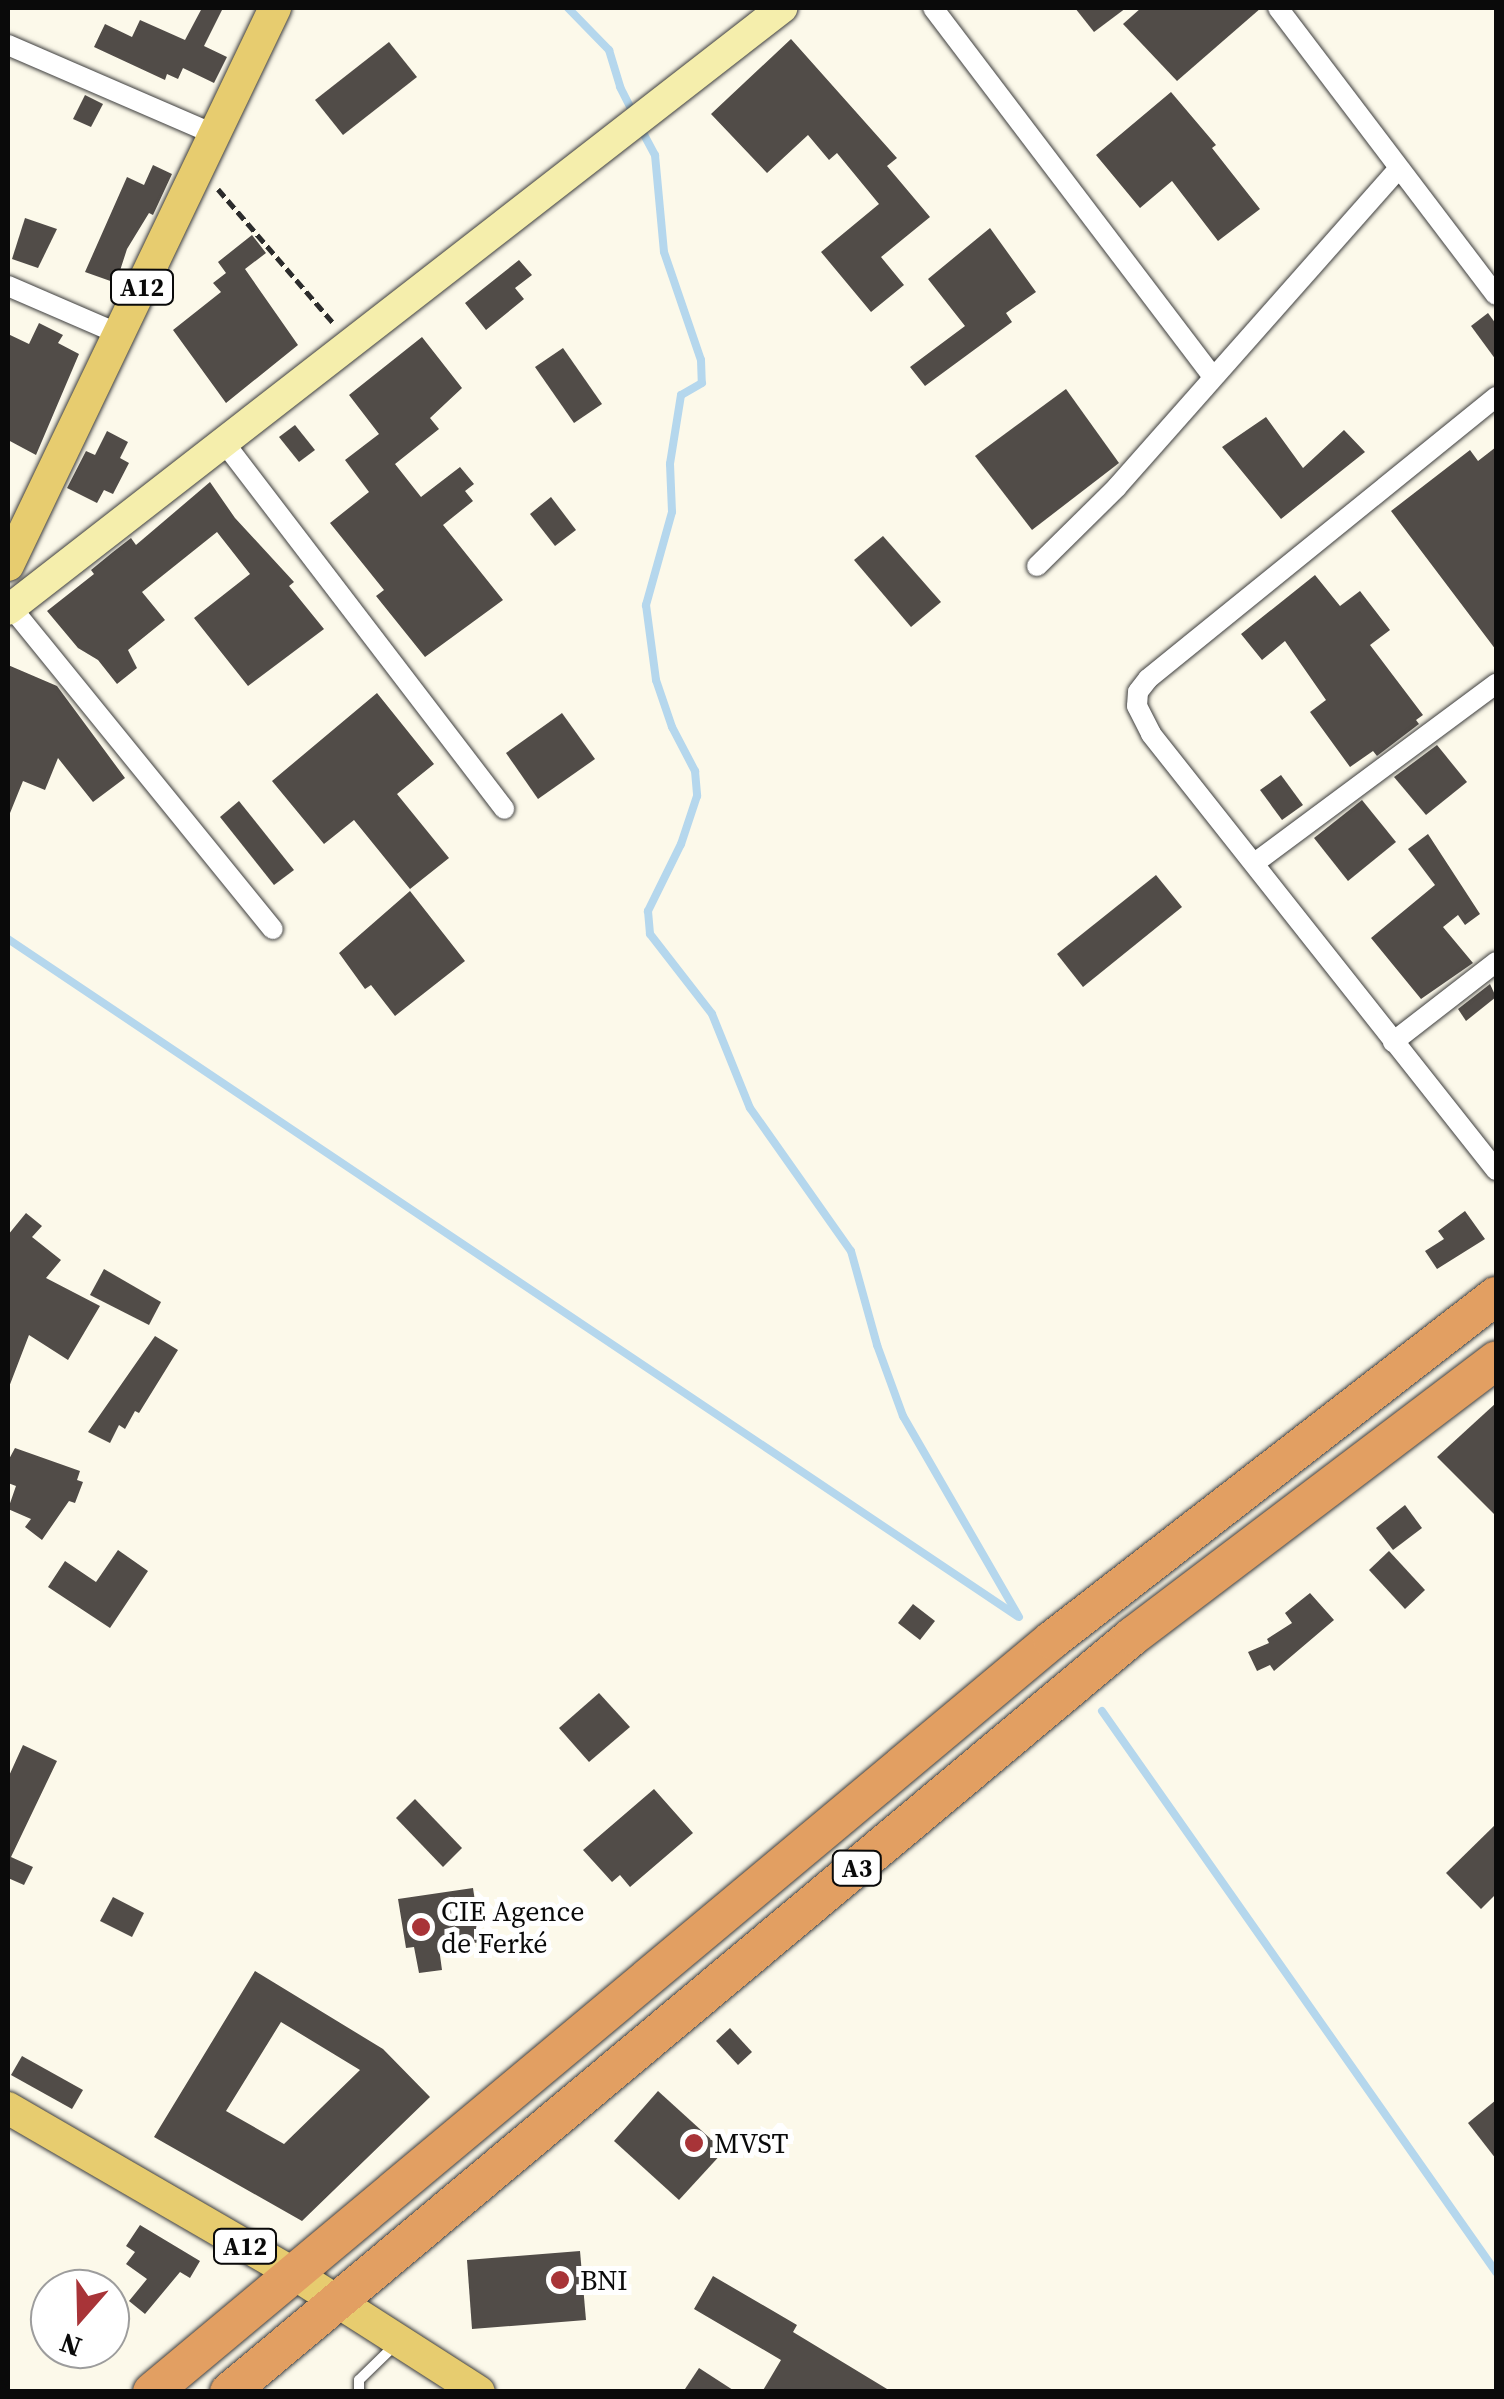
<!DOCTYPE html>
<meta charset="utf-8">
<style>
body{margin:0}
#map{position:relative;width:1504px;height:2399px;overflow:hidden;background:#fcf9ea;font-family:"Source Serif 4",serif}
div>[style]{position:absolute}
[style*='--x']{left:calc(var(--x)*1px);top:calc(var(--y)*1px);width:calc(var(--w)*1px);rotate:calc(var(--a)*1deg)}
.stream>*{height:8px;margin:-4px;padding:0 4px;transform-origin:4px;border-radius:4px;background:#b5d7ed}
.building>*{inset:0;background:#514c48}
.path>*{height:5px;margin-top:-2.5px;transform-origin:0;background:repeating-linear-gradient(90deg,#2c2c2c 0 10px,transparent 0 15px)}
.roads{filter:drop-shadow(0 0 2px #3d3d3d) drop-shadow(0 0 2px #3d3d3d)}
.lane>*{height:10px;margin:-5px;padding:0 5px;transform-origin:5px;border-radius:5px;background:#fff}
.street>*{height:20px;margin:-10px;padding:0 10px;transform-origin:10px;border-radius:10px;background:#fff}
.secondary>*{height:30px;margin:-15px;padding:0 15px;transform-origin:15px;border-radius:15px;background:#f5eeac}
.primary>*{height:32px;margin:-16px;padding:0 16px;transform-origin:16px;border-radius:16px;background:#e7cc6f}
.highway>*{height:38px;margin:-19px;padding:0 19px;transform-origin:19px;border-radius:19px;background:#e29f62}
.dots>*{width:28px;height:28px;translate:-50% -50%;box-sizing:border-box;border:5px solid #fff;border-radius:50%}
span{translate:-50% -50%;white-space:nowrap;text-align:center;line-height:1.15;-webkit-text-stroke:10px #fff;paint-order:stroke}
.shield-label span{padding:2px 8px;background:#fff;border:2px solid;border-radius:8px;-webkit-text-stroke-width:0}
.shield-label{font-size:25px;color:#0a0a0a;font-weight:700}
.poi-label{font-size:28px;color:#0a0a0a}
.left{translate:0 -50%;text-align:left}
.frame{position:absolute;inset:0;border:10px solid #0a0a0a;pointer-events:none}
.north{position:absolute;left:30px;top:2269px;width:100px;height:100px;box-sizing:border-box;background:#fff;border:2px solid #9d9d9d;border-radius:50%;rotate:200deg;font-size:28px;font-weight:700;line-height:40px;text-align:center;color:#0a0a0a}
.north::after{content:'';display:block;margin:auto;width:35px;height:45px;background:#a83438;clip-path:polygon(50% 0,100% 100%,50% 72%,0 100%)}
</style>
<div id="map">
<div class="stream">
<div style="--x:568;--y:8;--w:59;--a:45.7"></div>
<div style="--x:609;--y:50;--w:39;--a:73"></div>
<div style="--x:620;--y:87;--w:33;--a:63"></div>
<div style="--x:641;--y:129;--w:30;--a:62"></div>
<div style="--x:655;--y:155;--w:97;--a:84.7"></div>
<div style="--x:664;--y:252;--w:114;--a:71.1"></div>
<div style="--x:701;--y:360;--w:23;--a:88"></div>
<div style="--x:702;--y:383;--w:24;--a:150"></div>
<div style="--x:681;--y:395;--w:70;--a:99.1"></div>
<div style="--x:670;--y:464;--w:48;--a:87.6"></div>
<div style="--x:672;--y:512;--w:97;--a:105.6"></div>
<div style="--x:646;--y:605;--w:76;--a:82.4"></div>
<div style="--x:656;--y:680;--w:50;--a:71.2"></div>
<div style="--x:672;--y:727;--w:50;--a:62.4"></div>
<div style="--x:695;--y:771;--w:25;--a:85"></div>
<div style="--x:697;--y:796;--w:51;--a:108.4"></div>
<div style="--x:681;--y:844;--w:75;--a:116.2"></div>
<div style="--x:648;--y:911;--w:23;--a:85"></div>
<div style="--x:650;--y:934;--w:101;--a:52.2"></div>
<div style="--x:712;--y:1014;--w:101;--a:68"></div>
<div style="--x:750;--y:1108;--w:175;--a:54.8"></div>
<div style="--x:851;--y:1251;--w:98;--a:74.5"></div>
<div style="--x:877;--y:1345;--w:76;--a:69.9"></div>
<div style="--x:903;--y:1416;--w:232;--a:60"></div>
<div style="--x:8;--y:939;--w:1215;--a:33.86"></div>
<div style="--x:1102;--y:1711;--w:686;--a:54.92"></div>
</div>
<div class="building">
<div style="clip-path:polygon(202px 8px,223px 8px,204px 46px,227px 57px,214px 83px,183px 68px,178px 79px,167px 74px,165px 80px,94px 47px,105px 24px,132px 37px,140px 20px,185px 40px)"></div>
<div style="clip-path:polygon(1075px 8px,1126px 8px,1094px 32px)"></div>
<div style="clip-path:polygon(1141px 8px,1261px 8px,1177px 81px,1123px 24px)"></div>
<div style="clip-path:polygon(791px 39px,897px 158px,887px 166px,930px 217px,881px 257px,904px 285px,871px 312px,821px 252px,879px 204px,837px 153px,829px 160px,808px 135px,767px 173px,711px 114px)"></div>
<div style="clip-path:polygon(389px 42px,417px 77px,343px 135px,315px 100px)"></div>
<div style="clip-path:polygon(1171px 92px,1216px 145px,1212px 148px,1260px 209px,1218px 241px,1172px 181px,1140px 208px,1096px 155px)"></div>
<div style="clip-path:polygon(85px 95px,103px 104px,91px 127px,73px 119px)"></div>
<div style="clip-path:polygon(153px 165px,172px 174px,153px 215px,149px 213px,127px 249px,116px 283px,85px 272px,127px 177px,144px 185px)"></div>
<div style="clip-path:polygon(25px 218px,57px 229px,38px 268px,12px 259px)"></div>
<div style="clip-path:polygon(990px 228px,1036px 292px,1006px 313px,1012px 322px,925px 386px,910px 367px,965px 326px,928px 279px)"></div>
<div style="clip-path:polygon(252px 235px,266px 253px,245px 269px,298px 345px,226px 403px,173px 330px,221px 292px,213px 283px,226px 273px,218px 262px)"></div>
<div style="clip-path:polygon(519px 260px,532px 275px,515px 288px,524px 299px,486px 330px,465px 303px)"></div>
<div style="clip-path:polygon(1488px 313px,1496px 324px,1496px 360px,1471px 326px)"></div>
<div style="clip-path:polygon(39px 323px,63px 335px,58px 343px,79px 354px,36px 455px,8px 440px,8px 334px,29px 344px)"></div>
<div style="clip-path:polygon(422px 337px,462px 388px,430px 418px,439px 429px,395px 464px,421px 497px,460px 467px,474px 484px,465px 491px,473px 501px,443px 525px,503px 600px,425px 657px,376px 596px,384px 590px,330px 523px,369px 492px,345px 460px,379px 434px,349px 395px)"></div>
<div style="clip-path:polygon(563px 348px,602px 404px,574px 423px,535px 367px)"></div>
<div style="clip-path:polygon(1066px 389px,1119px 463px,1032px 530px,975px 456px)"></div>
<div style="clip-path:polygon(1266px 417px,1303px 468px,1344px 430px,1365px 452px,1281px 519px,1222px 447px)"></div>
<div style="clip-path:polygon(295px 425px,315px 450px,299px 462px,279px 437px)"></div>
<div style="clip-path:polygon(107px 431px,128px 442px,120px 458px,129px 463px,113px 494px,104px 490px,97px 503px,67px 488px,86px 451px,95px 455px)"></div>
<div style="clip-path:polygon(1496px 447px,1496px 650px,1391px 511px,1470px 450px,1478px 461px)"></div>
<div style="clip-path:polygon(210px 482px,235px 518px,294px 582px,289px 586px,324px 629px,248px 686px,194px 618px,250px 574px,217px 532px,142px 592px,165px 620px,128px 650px,137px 668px,117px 684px,98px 660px,78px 648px,47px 611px,94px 574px,91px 570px,113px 552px,131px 538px,136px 545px)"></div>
<div style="clip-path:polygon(551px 497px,576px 530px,555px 546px,530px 514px)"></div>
<div style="clip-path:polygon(883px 536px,941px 602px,911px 627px,854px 560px)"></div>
<div style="clip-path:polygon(1315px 575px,1340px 606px,1360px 591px,1390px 630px,1370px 645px,1423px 715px,1416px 720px,1419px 724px,1377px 756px,1373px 751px,1350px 767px,1310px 712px,1326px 700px,1285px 641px,1262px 660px,1241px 634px)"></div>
<div style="clip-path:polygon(8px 665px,57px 686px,125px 778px,93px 802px,58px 758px,45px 790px,23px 781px,8px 818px)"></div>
<div style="clip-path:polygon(377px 693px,434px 764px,397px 794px,449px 858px,410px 889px,354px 820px,324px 844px,272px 781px)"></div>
<div style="clip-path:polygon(562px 713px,595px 759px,538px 799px,506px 753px)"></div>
<div style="clip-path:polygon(1437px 745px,1467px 782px,1426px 815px,1394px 777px)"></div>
<div style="clip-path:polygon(1281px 775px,1303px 805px,1282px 820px,1260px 790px)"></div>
<div style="clip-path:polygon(1362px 800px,1396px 842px,1348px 881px,1314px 838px)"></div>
<div style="clip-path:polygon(239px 801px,294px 870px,274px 885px,220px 817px)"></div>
<div style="clip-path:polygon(1428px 834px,1480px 914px,1465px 925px,1458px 915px,1443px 927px,1473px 963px,1421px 999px,1371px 938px,1435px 885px,1408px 849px)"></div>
<div style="clip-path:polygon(1156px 875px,1182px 907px,1083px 987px,1057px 954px)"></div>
<div style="clip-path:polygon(410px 891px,465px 961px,395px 1016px,371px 985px,365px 989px,339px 953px)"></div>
<div style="clip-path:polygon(1490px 984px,1496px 997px,1466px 1021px,1458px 1009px)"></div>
<div style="clip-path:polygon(1465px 1211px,1485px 1239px,1437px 1269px,1425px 1251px,1444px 1239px,1438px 1231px)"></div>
<div style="clip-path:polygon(26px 1213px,42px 1226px,32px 1237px,61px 1260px,46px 1278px,100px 1306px,68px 1360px,29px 1335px,9px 1387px,8px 1235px)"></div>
<div style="clip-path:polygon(104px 1269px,161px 1302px,149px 1325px,90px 1295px)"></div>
<div style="clip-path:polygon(155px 1336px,178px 1350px,139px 1413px,135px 1411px,125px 1429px,119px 1425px,110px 1443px,88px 1432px)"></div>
<div style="clip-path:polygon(1496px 1403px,1496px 1516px,1437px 1457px)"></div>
<div style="clip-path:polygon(15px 1448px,80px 1471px,77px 1480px,83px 1482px,75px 1503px,69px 1501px,42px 1540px,25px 1527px,31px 1519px,8px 1509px,16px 1486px,8px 1483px,8px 1461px)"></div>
<div style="clip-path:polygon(1405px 1505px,1422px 1528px,1393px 1550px,1376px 1528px)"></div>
<div style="clip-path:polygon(118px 1550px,148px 1571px,110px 1628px,48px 1587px,65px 1561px,96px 1582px)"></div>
<div style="clip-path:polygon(1389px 1551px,1425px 1590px,1405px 1609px,1369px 1570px)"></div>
<div style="clip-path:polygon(1310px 1593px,1334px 1620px,1274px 1671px,1270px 1665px,1257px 1671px,1248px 1652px,1269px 1643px,1267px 1639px,1292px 1623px,1285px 1613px)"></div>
<div style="clip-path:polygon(913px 1604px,935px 1621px,920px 1640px,898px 1623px)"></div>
<div style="clip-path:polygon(599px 1693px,630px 1727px,589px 1762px,559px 1728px)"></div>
<div style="clip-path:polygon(23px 1745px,57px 1761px,11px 1857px,33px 1867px,24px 1885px,8px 1878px,8px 1778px)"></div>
<div style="clip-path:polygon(654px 1789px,693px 1833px,630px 1887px,620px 1875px,612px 1882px,583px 1850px)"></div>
<div style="clip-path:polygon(415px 1799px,462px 1848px,443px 1867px,396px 1818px)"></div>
<div style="clip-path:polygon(1496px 1824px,1496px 1894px,1481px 1909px,1446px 1873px)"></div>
<div style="clip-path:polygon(473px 1888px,481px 1942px,439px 1948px,442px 1970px,419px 1973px,414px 1947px,406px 1948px,398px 1899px)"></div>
<div style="clip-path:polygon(113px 1897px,144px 1913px,132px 1937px,100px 1921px)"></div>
<div style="clip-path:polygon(evenodd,255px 1971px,383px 2049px,430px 2097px,302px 2221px,154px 2137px,255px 1971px,281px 2022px,360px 2070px,284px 2144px,226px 2111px,281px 2022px)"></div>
<div style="clip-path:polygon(730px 2028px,752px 2052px,738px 2065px,716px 2041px)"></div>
<div style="clip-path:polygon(22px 2056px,83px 2090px,72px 2109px,11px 2075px)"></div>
<div style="clip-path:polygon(658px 2091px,724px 2151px,679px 2200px,614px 2141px)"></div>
<div style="clip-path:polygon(1496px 2100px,1496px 2159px,1468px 2123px)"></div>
<div style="clip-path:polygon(140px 2225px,200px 2261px,190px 2278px,180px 2272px,145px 2314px,129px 2301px,147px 2279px,126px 2264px,135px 2252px,126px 2246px)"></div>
<div style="clip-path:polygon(580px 2251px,586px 2320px,472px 2329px,467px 2260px)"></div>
<div style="clip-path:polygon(713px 2276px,797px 2325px,793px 2332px,892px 2392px,762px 2392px,781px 2360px,694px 2309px)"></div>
<div style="clip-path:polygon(699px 2368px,736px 2392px,683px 2392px)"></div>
</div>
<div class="path">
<div style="--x:218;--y:189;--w:178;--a:49.3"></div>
</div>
<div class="roads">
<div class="lane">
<div style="--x:359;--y:2392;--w:12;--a:-90"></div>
<div style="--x:359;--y:2380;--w:50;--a:-44.2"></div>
</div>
<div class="street">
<div style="--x:933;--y:8;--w:463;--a:52.8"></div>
<div style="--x:1278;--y:8;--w:360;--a:52.8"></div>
<div style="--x:8;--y:45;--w:227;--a:23.4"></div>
<div style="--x:8;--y:286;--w:121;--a:23.4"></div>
<div style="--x:1496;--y:397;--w:448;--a:141"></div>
<div style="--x:1148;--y:679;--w:16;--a:128"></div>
<div style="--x:1138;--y:692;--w:14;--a:94"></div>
<div style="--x:1137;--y:706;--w:31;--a:63"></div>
<div style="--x:1151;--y:734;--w:556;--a:51.65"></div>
<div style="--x:223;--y:441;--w:463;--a:52.6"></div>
<div style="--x:1037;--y:566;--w:112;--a:-44.6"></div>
<div style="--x:1117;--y:487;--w:424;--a:-48.5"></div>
<div style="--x:11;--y:607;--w:415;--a:50.9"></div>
<div style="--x:1256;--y:862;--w:299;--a:-36.6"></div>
<div style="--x:1393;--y:1042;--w:130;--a:-37.8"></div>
</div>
<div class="secondary">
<div style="--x:8;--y:610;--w:981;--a:-37.87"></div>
</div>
<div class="primary">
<div style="--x:8;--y:565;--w:618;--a:-64.39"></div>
<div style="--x:8;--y:2108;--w:333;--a:30.1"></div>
<div style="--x:296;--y:2275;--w:217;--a:32.6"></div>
</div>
<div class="highway">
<div style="--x:152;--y:2392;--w:1173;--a:-39.88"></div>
<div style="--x:1052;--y:1640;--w:562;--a:-37.77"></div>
<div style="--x:229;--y:2392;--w:1178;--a:-39.91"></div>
<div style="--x:1133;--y:1636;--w:456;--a:-37.2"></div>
</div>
</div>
<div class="dots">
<div style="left:421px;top:1927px;background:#a83438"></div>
<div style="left:694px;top:2143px;background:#a83438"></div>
<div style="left:560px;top:2280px;background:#a83438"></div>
</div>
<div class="shield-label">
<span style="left:142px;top:287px">A12</span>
<span style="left:857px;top:1868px">A3</span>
<span style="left:245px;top:2246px">A12</span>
</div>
<div class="poi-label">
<span class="left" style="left:441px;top:1927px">CIE Agence<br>de Ferké</span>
<span class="left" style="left:714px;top:2143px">MVST</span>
<span class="left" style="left:580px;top:2280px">BNI</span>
</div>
<div class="frame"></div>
<div class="north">N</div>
</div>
